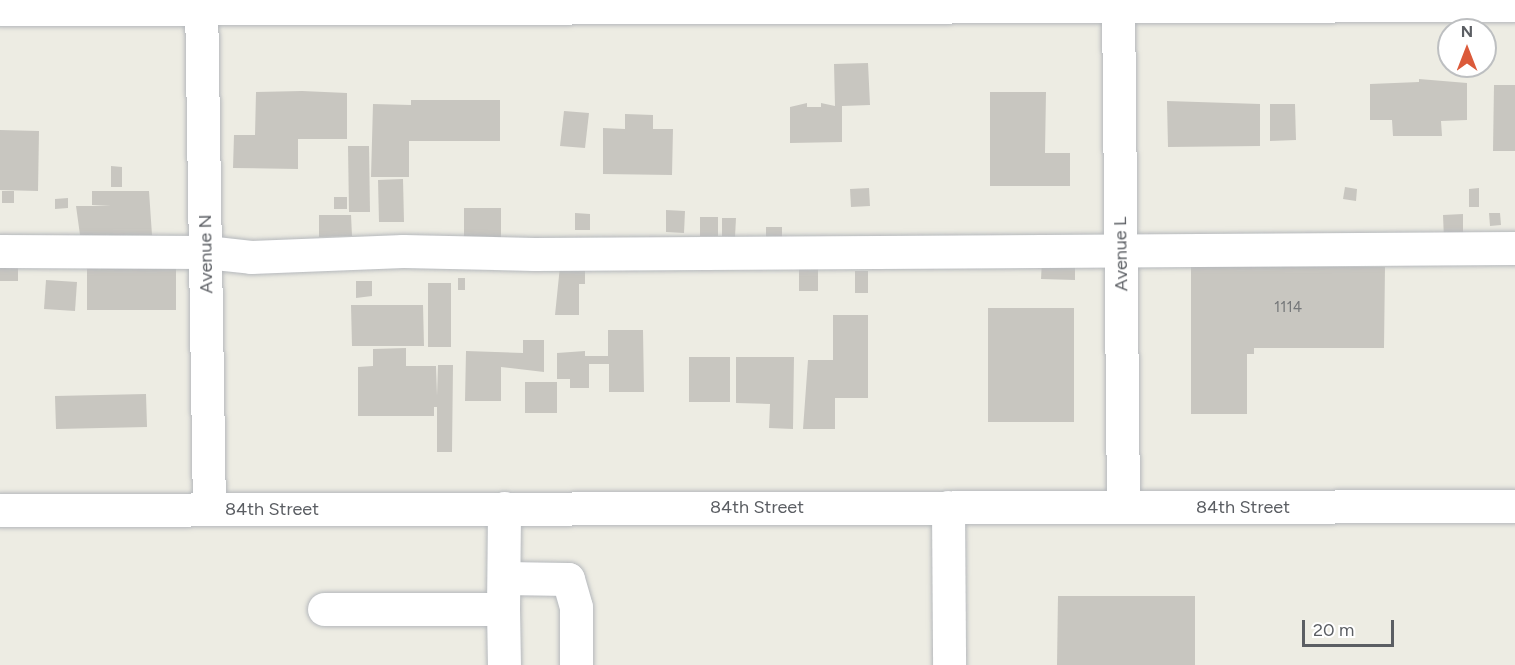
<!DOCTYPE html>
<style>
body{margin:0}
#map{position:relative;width:1515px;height:665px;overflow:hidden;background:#edece3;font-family:Figtree,sans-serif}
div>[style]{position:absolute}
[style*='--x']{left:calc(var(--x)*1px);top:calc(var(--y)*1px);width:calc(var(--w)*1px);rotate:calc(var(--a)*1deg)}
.building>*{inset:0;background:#c8c6c0}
.roads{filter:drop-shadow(0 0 2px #b5b8bc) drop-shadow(0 0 2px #b5b8bc)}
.minor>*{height:33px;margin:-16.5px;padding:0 16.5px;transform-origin:16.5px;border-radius:16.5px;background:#fff}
span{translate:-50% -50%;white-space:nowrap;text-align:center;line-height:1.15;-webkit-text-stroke:4.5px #fff;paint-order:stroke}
.number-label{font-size:15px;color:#76787a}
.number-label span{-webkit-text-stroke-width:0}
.street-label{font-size:18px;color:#5b5e63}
.north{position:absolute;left:1437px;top:18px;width:60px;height:60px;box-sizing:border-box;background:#fff;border:2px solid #bdbfc1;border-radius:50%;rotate:0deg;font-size:16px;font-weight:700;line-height:24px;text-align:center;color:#5b5e63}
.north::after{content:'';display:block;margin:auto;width:21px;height:27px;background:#db5a3a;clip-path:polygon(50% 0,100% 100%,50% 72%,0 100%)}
.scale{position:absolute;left:1302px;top:620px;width:92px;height:27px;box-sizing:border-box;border:3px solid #5b5e63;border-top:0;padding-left:8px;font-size:18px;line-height:21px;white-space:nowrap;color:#5b5e63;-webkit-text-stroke:4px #fff;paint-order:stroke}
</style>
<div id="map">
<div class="building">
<div style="clip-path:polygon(868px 63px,870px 105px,842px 106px,842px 142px,790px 143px,790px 107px,807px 103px,807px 107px,821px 107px,821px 103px,835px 106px,834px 64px)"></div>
<div style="clip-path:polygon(1419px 79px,1467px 83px,1467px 120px,1441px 121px,1442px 136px,1393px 136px,1392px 120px,1370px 120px,1370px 84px,1419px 82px)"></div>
<div style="clip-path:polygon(1494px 85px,1515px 85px,1515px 151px,1493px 151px)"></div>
<div style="clip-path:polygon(302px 91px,347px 93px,347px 139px,298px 139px,298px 169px,233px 168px,234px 135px,255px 135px,256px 92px)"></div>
<div style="clip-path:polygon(990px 92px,1046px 92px,1045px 153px,1070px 153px,1070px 186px,990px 186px)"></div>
<div style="clip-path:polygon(411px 100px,500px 100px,500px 141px,409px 141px,409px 177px,371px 177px,373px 104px,411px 105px)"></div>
<div style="clip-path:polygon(1167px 101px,1260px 104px,1260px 146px,1168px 147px)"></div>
<div style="clip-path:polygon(1270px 104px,1295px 104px,1296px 140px,1270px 141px)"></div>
<div style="clip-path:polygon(564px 111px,589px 113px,585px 148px,560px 146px)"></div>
<div style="clip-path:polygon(625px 114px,653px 115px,653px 129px,673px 129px,672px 175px,603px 174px,603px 128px,625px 129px)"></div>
<div style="clip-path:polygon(0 130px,39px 131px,38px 191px,0 190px)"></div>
<div style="clip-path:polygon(348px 146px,369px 146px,370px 212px,349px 212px)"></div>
<div style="clip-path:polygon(111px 166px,122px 167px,122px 187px,111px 187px)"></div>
<div style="clip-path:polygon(403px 179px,404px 222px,379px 222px,378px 180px)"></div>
<div style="clip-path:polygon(1345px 187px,1357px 189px,1356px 201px,1343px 199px)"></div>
<div style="clip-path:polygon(869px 188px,870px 206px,851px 207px,850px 189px)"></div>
<div style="clip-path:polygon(1479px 188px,1479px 207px,1469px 207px,1469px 189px)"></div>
<div style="clip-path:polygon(2px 191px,14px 191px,14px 203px,2px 203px)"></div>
<div style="clip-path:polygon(92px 191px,149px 191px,152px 235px,80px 235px,76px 206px,111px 206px,92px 205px)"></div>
<div style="clip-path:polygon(334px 197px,347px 197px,347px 209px,334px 209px)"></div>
<div style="clip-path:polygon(68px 198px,68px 208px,55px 209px,55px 199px)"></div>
<div style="clip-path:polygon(464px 208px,501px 208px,501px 238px,464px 238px)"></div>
<div style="clip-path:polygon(666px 210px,685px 211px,684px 233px,666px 232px)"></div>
<div style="clip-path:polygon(575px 213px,590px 214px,590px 230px,575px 230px)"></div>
<div style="clip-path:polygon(1489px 213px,1500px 213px,1501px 225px,1490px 226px)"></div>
<div style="clip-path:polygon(1463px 214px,1463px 238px,1444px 239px,1443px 215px)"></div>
<div style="clip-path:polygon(319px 215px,351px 215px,352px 236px,319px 237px)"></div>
<div style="clip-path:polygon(700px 217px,718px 217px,718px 236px,700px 236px)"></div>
<div style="clip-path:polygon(722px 218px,736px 218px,735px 237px,722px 236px)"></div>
<div style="clip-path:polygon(766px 227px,782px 227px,782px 240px,766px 240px)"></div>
<div style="clip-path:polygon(0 260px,18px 260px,18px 281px,0 281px)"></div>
<div style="clip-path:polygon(1042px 261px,1075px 261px,1075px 280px,1041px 279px)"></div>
<div style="clip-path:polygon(560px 266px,585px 267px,585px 284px,579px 284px,579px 315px,555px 315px)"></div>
<div style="clip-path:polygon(799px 266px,818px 266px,818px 291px,799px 291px)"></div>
<div style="clip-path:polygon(1191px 267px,1385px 267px,1384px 348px,1254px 348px,1254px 354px,1247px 354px,1247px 414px,1191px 414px)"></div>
<div style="clip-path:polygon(87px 268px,176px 268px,176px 310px,87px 310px)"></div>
<div style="clip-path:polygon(855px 271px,868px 271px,868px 293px,855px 293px)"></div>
<div style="clip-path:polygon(458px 278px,465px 278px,465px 290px,458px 290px)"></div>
<div style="clip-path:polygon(46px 280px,77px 282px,75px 311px,44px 309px)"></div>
<div style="clip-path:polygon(356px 281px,372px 281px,372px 296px,356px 298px)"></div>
<div style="clip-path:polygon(428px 283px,451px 283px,451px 347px,428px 347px)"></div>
<div style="clip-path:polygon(351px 305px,423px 305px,424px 346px,352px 346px)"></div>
<div style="clip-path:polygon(988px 308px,1074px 308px,1074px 422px,988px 422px)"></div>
<div style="clip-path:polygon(833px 315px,868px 315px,868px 398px,835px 398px,835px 429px,803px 429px,808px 360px,833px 360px)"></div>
<div style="clip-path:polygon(608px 330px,643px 330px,644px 392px,609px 392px,609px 364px,589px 364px,589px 388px,570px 388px,570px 379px,557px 379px,557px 353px,585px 351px,585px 356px,608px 356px)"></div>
<div style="clip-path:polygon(523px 340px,544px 340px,544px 372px,501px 367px,501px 401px,465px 401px,466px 351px,523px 353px)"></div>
<div style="clip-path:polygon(406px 348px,406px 366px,436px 366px,437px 396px,438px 365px,453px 365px,452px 452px,437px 452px,437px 407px,434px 407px,434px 416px,358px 416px,358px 367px,373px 366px,373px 349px)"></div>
<div style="clip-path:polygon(689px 357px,730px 357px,730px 402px,689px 402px)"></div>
<div style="clip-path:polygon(736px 357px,794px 357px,793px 429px,769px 428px,770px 404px,736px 403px)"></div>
<div style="clip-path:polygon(525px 382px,557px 382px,557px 413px,525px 413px)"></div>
<div style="clip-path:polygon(146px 394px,147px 427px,56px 429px,55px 396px)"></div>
<div style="clip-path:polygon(1058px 596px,1195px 596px,1195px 665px,1057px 665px)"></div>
</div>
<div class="roads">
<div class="minor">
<div style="--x:201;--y:0;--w:509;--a:89.1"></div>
<div style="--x:1118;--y:0;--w:507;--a:89.43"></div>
<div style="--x:0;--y:9;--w:1515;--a:-0.15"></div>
<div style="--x:0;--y:251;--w:206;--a:0.3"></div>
<div style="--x:206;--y:252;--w:45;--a:6.3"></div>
<div style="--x:251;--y:257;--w:152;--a:-2.3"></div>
<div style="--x:403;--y:251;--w:131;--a:1.3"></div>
<div style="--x:534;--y:254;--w:981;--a:-0.35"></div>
<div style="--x:948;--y:507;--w:158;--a:89.6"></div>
<div style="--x:0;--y:510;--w:1515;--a:-0.15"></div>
<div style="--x:504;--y:578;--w:64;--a:0.9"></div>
<div style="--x:568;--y:579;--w:29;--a:74"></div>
<div style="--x:576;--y:607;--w:58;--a:90"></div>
<div style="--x:324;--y:609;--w:179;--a:0"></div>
<div style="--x:503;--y:609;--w:101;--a:-89.4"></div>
<div style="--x:503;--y:609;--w:56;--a:89"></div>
</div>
</div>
<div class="number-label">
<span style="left:1288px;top:308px">1114</span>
</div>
<div class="street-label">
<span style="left:206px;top:254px;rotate:-91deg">Avenue N</span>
<span style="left:1121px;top:254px;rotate:-91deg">Avenue L</span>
<span style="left:757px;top:507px">84th Street</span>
<span style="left:1243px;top:507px">84th Street</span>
<span style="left:272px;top:509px">84th Street</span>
</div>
<div class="north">N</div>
<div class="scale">20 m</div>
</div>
